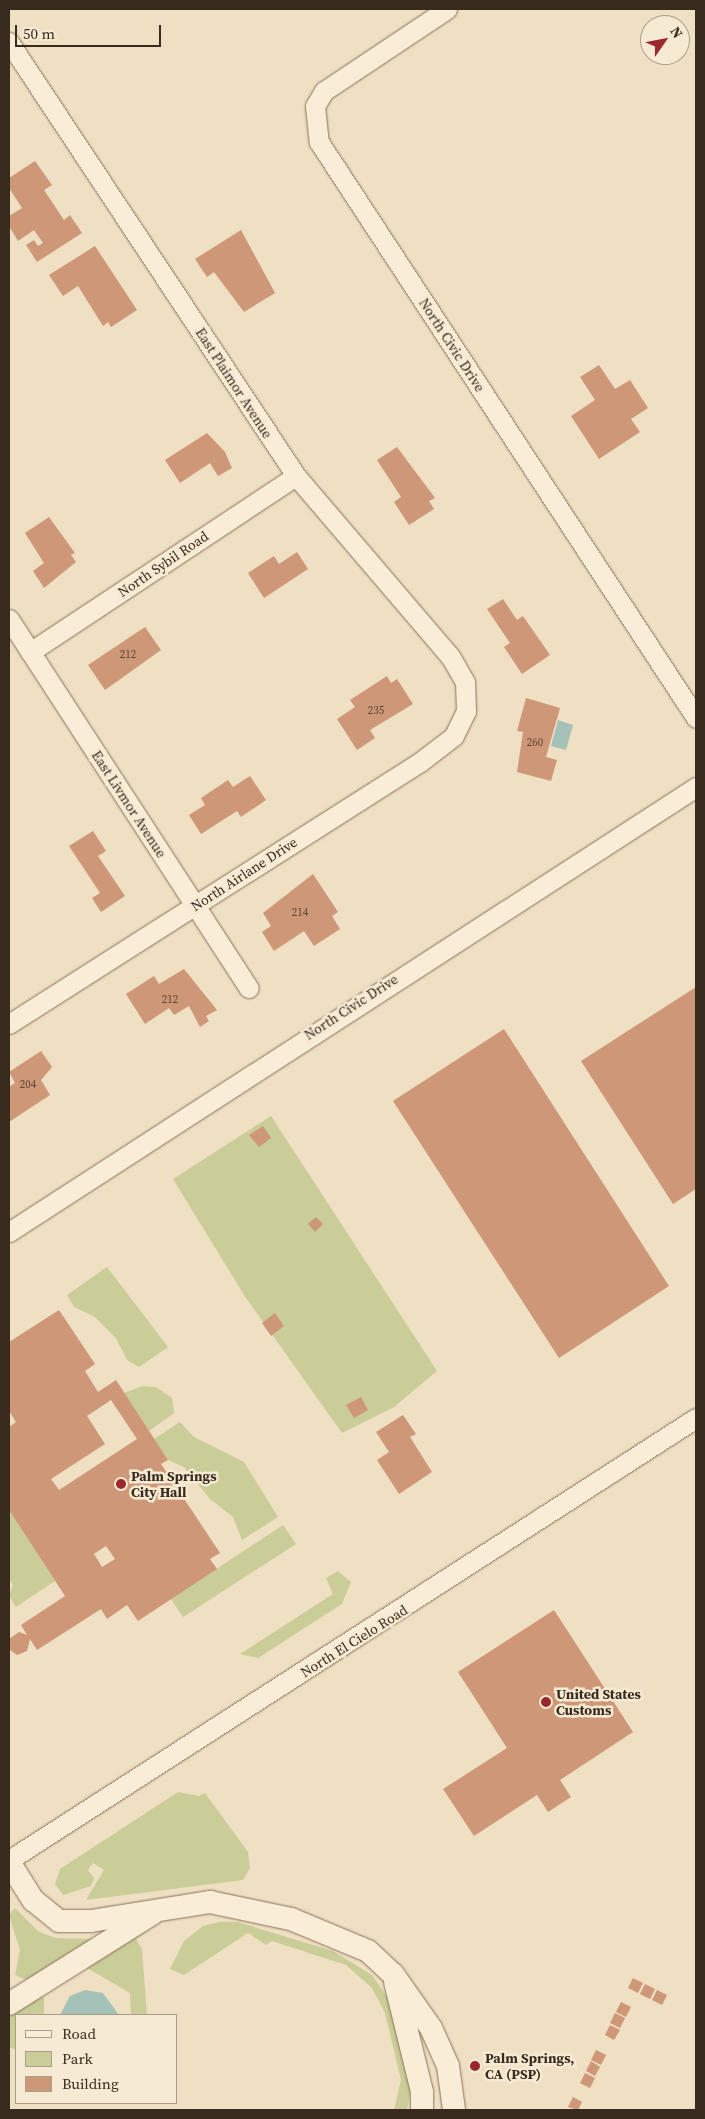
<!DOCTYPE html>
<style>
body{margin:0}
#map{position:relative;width:705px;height:2119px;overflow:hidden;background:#efdfc3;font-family:"Source Serif 4",serif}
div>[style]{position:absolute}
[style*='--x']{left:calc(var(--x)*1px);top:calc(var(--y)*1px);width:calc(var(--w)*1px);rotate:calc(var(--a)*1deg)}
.green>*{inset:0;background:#cacd97}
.water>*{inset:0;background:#a5c2b8}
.building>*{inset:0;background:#cd9778}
.roads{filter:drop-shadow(0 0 1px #897159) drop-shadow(0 0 1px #897159)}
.minor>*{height:19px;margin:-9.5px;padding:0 9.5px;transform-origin:9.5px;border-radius:9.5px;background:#f9edd7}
.tertiary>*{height:22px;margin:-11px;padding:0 11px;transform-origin:11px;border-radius:11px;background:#f9edd7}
.dots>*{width:14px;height:14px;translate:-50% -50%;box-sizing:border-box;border:2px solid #f6ead3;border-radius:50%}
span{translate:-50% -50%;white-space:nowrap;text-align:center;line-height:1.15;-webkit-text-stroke:5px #f6ead3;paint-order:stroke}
.number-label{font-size:11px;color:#5e4534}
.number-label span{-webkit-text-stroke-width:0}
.street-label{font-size:14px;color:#392a1e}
.poi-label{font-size:14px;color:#392a1e;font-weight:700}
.left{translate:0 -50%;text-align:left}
.frame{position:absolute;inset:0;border:10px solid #392a1e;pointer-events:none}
.legend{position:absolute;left:15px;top:2014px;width:162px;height:90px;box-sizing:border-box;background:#f6ead3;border:1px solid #aa9d8b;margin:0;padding:6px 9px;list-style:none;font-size:15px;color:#392a1e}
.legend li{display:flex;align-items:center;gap:10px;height:25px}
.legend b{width:25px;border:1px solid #aa9d8b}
.north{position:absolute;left:640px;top:15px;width:50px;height:50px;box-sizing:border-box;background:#f6ead3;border:1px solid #aa9d8b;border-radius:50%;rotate:57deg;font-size:14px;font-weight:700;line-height:20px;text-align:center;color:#392a1e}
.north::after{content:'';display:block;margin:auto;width:18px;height:22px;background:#99282f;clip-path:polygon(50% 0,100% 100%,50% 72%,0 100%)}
.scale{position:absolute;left:15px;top:25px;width:146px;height:22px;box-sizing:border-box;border:2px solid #392a1e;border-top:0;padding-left:6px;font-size:15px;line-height:18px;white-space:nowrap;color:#392a1e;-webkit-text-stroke:4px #f6ead3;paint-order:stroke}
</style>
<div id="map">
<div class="green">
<div style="clip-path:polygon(271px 1116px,437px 1371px,394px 1407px,342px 1433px,244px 1295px,173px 1179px)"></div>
<div style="clip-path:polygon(107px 1267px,168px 1347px,139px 1367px,127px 1360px,116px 1338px,95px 1317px,74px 1307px,67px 1295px)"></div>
<div style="clip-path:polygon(143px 1386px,156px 1387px,172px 1398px,174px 1413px,149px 1431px,124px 1393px)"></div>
<div style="clip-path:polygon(180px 1422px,194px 1437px,244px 1462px,278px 1517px,242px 1540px,233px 1517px,210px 1499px,184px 1467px,168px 1460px,154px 1439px)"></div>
<div style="clip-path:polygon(9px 1510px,55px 1581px,16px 1607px,9px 1596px,13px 1585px,9px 1579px)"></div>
<div style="clip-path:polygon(283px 1525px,296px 1544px,183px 1617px,171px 1599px)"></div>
<div style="clip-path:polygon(338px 1571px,351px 1582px,342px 1604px,258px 1658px,240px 1654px,333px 1594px,326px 1578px)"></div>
<div style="clip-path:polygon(178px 1792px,199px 1796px,205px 1793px,248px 1852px,250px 1868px,243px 1880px,86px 1900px,104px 1870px,93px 1863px,88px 1870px,94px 1878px,91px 1886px,63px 1895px,55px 1884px,60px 1869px)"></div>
<div style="clip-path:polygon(15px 1908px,39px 1932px,56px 1938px,92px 1939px,29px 1981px,15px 1975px,20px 1950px,9px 1915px)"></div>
<div style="clip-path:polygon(219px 1922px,238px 1922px,333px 1951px,372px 1975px,389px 2000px,411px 2090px,407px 2110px,394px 2110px,401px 2080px,385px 2013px,372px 1988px,346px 1965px,272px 1941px,266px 1945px,248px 1933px,184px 1975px,170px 1969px,184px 1941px,203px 1926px)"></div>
<div style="clip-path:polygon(149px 1930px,136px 1939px,142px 1949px,147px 2015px,131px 2015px,130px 1993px,82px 1965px)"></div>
<div style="clip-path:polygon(37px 1995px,44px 1998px,44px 2015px,16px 2015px,16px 2050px,9px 2047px,9px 2014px)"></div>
</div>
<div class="water">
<div style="clip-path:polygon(558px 720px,573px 725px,566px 750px,551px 746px)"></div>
<div style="clip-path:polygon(85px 1990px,103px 1993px,119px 2015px,60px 2015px,70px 1996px)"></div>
</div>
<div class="building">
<div style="clip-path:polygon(35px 161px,52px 185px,44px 190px,64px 220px,70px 215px,82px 233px,37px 262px,26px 245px,34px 240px,38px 246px,43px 243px,34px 230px,18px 241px,9px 226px,9px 216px,22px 208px,9px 188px,9px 178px)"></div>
<div style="clip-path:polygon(241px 230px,275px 293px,244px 312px,214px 272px,207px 277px,195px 259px)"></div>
<div style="clip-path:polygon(95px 246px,137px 310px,111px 327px,108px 322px,103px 326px,78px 286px,63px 296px,49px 275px)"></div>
<div style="clip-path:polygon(599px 365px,615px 389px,630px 380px,648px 408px,631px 419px,640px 432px,599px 459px,571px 416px,595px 400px,580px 377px)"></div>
<div style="clip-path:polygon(207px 433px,225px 452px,232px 468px,218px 476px,210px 463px,180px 483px,165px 460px)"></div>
<div style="clip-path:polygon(397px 447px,435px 498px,429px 501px,434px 509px,409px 525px,394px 502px,401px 497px,377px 460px)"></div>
<div style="clip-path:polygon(49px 517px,75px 553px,71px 555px,76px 562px,44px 588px,33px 571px,44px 563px,25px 533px)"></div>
<div style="clip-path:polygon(297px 552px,308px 569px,264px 598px,248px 573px,274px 556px,279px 564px)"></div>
<div style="clip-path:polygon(503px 599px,517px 620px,523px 616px,550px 655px,522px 674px,504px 647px,510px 643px,487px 609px)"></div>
<div style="clip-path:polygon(145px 627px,161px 650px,105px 690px,88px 665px)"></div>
<div style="clip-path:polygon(387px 676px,391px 683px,397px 679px,413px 704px,370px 730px,375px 738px,357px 750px,337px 719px,355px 707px,350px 700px)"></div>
<div style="clip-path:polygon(526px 698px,560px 708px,546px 757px,557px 760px,551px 781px,517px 772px,523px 732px,517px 731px)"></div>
<div style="clip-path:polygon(250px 776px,266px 800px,241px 817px,237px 811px,201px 834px,189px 815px,205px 805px,201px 798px,228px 780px,233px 787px)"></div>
<div style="clip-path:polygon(93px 831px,106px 851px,98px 856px,125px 896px,101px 912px,92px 898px,100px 893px,69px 846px)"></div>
<div style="clip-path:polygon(313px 874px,338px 912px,332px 916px,340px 929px,314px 946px,304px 931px,274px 951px,262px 932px,271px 926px,263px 913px)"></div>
<div style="clip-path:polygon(184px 969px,217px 1010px,206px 1016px,209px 1021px,200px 1027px,189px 1006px,174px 1015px,169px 1008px,145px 1024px,126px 994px,154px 976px,159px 984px)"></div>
<div style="clip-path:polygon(696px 987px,696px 1189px,673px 1204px,581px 1061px)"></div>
<div style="clip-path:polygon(504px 1029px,669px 1286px,559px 1358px,393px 1101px)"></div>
<div style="clip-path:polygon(41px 1051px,52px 1067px,41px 1080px,50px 1095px,9px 1122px,9px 1087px,15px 1083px,9px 1072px)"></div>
<div style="clip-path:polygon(263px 1126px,271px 1138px,259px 1147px,249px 1135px)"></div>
<div style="clip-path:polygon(316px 1217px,323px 1224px,315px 1232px,308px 1224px)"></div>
<div style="clip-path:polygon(evenodd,59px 1310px,95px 1364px,85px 1371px,98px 1392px,116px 1380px,168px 1460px,161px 1464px,220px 1553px,210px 1559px,217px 1569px,138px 1621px,127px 1605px,107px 1619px,101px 1609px,37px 1650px,30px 1639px,27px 1651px,17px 1655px,10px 1650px,9px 1639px,19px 1632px,27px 1635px,21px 1625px,65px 1596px,9px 1510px,9px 1427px,16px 1422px,9px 1411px,9px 1342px,59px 1310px,111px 1400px,137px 1439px,59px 1490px,51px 1479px,105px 1444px,87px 1416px,111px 1400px,59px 1310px,106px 1546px,115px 1559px,102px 1567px,94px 1554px,106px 1546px)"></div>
<div style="clip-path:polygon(275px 1313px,284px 1326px,271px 1336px,262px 1323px)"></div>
<div style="clip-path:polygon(361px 1397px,368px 1410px,354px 1418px,346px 1405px)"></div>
<div style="clip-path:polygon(403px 1415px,416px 1434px,410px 1437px,432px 1472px,399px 1494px,377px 1460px,389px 1452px,376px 1432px)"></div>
<div style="clip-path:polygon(554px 1610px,633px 1732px,560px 1780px,571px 1797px,548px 1812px,537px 1795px,474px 1836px,443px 1789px,507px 1748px,458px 1672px)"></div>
<div style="clip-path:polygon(633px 1978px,643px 1983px,638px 1993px,628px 1988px)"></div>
<div style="clip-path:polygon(645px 1984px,655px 1989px,650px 1999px,640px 1994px)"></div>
<div style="clip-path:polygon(657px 1990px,667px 1995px,662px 2005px,652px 2000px)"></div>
<div style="clip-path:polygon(621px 2002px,631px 2007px,626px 2017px,616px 2012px)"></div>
<div style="clip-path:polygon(615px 2013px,625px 2018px,620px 2028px,610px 2023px)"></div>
<div style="clip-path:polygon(610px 2025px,620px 2030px,614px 2040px,605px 2035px)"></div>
<div style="clip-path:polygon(596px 2050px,606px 2055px,601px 2065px,591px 2060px)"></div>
<div style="clip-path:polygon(591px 2061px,600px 2067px,595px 2076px,586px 2071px)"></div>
<div style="clip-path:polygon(585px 2073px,595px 2078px,590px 2088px,580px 2083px)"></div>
<div style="clip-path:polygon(573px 2097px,582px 2102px,578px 2110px,568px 2107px)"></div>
</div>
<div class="roads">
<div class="minor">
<div style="--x:447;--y:9;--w:148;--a:146.3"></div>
<div style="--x:324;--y:91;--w:17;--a:121"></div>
<div style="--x:315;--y:106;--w:36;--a:84"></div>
<div style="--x:319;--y:142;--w:688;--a:56.79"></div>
<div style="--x:9;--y:42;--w:520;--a:56.52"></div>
<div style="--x:296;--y:476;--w:237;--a:49.5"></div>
<div style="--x:450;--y:656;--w:30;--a:60"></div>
<div style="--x:465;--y:682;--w:29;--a:88"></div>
<div style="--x:466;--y:711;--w:28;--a:116"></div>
<div style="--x:454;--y:736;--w:43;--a:142.6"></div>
<div style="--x:420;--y:762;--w:487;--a:147.5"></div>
<div style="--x:9;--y:619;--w:440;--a:57"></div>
<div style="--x:30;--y:652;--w:319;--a:-33.5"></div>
<div style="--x:9;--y:1232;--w:819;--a:-32.93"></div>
<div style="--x:9;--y:1860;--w:817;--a:-32.76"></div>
</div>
<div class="tertiary">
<div style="--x:9;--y:1862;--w:45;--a:57.7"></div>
<div style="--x:33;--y:1900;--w:33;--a:39"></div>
<div style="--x:59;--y:1921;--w:32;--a:0"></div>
<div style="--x:91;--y:1921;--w:121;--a:-9.1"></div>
<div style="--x:210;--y:1902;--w:83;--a:11.9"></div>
<div style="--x:291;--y:1919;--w:83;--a:22.6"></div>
<div style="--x:368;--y:1951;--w:34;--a:43"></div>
<div style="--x:393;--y:1974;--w:66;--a:54.9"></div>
<div style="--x:431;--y:2028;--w:42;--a:65.9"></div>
<div style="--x:448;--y:2066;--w:44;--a:82.2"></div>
<div style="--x:395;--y:1982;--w:113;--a:76.2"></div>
<div style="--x:422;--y:2092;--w:18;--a:90"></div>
<div style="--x:9;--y:2004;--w:169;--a:-32.2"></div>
</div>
</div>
<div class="dots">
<div style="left:121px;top:1484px;background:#99282f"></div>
<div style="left:546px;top:1702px;background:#99282f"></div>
<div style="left:475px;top:2066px;background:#99282f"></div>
</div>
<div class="number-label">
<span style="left:128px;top:655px">212</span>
<span style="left:376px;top:711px">235</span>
<span style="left:535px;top:743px">260</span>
<span style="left:300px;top:913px">214</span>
<span style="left:170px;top:1000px">212</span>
<span style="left:28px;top:1085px">204</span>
</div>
<div class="street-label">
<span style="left:452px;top:345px;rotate:57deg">North Civic Drive</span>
<span style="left:234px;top:383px;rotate:57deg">East Plaimor Avenue</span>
<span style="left:163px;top:564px;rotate:-34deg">North Sybil Road</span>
<span style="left:129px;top:804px;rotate:57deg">East Livmor Avenue</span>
<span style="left:244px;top:874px;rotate:-33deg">North Airlane Drive</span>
<span style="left:351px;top:1007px;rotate:-33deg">North Civic Drive</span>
<span style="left:354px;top:1641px;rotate:-32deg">North El Cielo Road</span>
</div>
<div class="poi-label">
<span class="left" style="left:131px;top:1484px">Palm Springs<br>City Hall</span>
<span class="left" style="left:556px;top:1702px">United States<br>Customs</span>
<span class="left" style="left:485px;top:2066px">Palm Springs,<br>CA (PSP)</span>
</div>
<div class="frame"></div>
<ul class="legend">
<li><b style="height:6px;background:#f9edd7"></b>Road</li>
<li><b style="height:14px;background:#cacd97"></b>Park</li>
<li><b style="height:14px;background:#cd9778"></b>Building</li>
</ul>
<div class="north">N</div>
<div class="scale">50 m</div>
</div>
